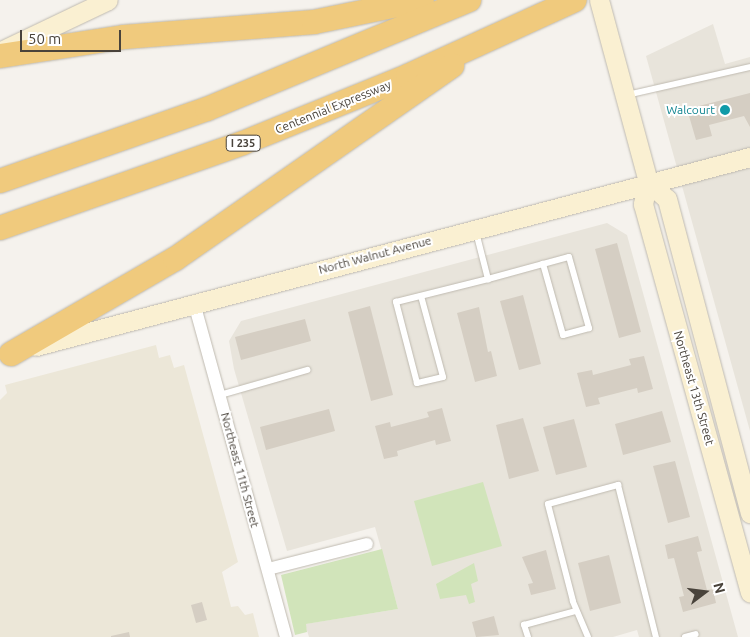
<!DOCTYPE html>
<style>
body{margin:0}
#map{position:relative;width:750px;height:637px;overflow:hidden;background:#f5f2ed;font-family:Ubuntu,sans-serif}
div>[style]{position:absolute}
[style*='--x']{left:calc(var(--x)*1px);top:calc(var(--y)*1px);width:calc(var(--w)*1px);rotate:calc(var(--a)*1deg)}
.residential>*{inset:0;background:#e8e4db}
.education>*{inset:0;background:#ece7d8}
.green>*{inset:0;background:#d1e4ba}
.building>*{inset:0;background:#d5cec3}
.roads{filter:drop-shadow(0 0 1px #bfbab0) drop-shadow(0 0 1px #bfbab0)}
.lane>*{height:6px;margin:-3px;padding:0 3px;transform-origin:3px;border-radius:3px;background:#fff}
.street>*{height:12px;margin:-6px;padding:0 6px;transform-origin:6px;border-radius:6px;background:#fff}
.secondary>*{height:19px;margin:-9.5px;padding:0 9.5px;transform-origin:9.5px;border-radius:9.5px;background:#faf0d2}
.highway>*{height:24px;margin:-12px;padding:0 12px;transform-origin:12px;border-radius:12px;background:#f0ca7d}
.dots>*{width:14px;height:14px;translate:-50% -50%;box-sizing:border-box;border:2px solid #fff;border-radius:50%}
span{translate:-50% -50%;white-space:nowrap;text-align:center;line-height:1.15;-webkit-text-stroke:4px #fff;paint-order:stroke}
.shield-label span{padding:1px 4px;background:#fff;border:1px solid;border-radius:4px;-webkit-text-stroke-width:0}
.shield-label{font-size:11px;color:#49433b;font-weight:700}
.street-label{font-size:12px;color:#49433b}
.culture-label{font-size:12px;color:#0d838f}
.right{translate:-100% -50%;text-align:right}
.north{position:absolute;left:680px;top:567px;width:50px;height:50px;-webkit-text-stroke:4px #fff;paint-order:stroke;rotate:75deg;font-size:14px;font-weight:700;line-height:20px;text-align:center;color:#49433b}
.north::after{content:'';display:block;margin:auto;width:18px;height:22px;background:#49433b;clip-path:polygon(50% 0,100% 100%,50% 72%,0 100%)}
.scale{position:absolute;left:20px;top:30px;width:101px;height:22px;box-sizing:border-box;border:2px solid #49433b;border-top:0;padding-left:6px;font-size:15px;line-height:18px;white-space:nowrap;color:#49433b;-webkit-text-stroke:4px #fff;paint-order:stroke}
</style>
<div id="map">
<div class="residential">
<div style="clip-path:polygon(713px 24px,725px 64px,750px 57px,750px 431px,646px 56px)"></div>
<div style="clip-path:polygon(607px 223px,627px 235px,738px 637px,639px 637px,637px 630px,613px 637px,309px 637px,305px 624px,398px 609px,375px 527px,287px 551px,234px 369px,229px 341px,241px 321px)"></div>
</div>
<div class="education">
<div style="clip-path:polygon(156px 345px,159px 358px,170px 355px,174px 368px,184px 365px,238px 562px,222px 572px,231px 607px,238px 606px,245px 615px,253px 613px,259px 637px,0 637px,0 400px,7px 393px,5px 385px)"></div>
</div>
<div class="green">
<div style="clip-path:polygon(483px 482px,502px 546px,432px 566px,414px 501px)"></div>
<div style="clip-path:polygon(382px 549px,398px 609px,306px 624px,307px 632px,295px 635px,281px 575px)"></div>
<div style="clip-path:polygon(474px 563px,478px 581px,471px 584px,475px 602px,469px 604px,466px 595px,440px 599px,436px 584px)"></div>
</div>
<div class="building">
<div style="clip-path:polygon(750px 93px,750px 127px,744px 116px,709px 125px,712px 136px,696px 140px,687px 109px)"></div>
<div style="clip-path:polygon(617px 243px,641px 332px,619px 338px,595px 249px)"></div>
<div style="clip-path:polygon(523px 295px,541px 364px,519px 370px,500px 301px)"></div>
<div style="clip-path:polygon(370px 306px,393px 395px,371px 401px,348px 312px)"></div>
<div style="clip-path:polygon(479px 307px,488px 352px,491px 351px,497px 376px,475px 382px,457px 313px)"></div>
<div style="clip-path:polygon(305px 319px,311px 341px,241px 360px,235px 337px)"></div>
<div style="clip-path:polygon(644px 356px,653px 389px,638px 393px,637px 388px,598px 398px,600px 404px,586px 407px,577px 373px,592px 370px,593px 375px,631px 365px,629px 359px)"></div>
<div style="clip-path:polygon(442px 408px,451px 441px,436px 445px,435px 440px,397px 451px,398px 456px,384px 459px,375px 426px,390px 422px,391px 427px,429px 417px,427px 412px)"></div>
<div style="clip-path:polygon(329px 409px,335px 431px,266px 450px,260px 427px)"></div>
<div style="clip-path:polygon(662px 411px,671px 442px,623px 455px,615px 424px)"></div>
<div style="clip-path:polygon(523px 418px,539px 471px,509px 479px,496px 425px)"></div>
<div style="clip-path:polygon(574px 419px,587px 467px,556px 475px,543px 427px)"></div>
<div style="clip-path:polygon(675px 461px,690px 517px,668px 523px,653px 466px)"></div>
<div style="clip-path:polygon(698px 536px,702px 551px,697px 552px,707px 590px,713px 589px,716px 603px,683px 612px,679px 597px,684px 596px,674px 558px,668px 559px,665px 545px)"></div>
<div style="clip-path:polygon(546px 550px,556px 589px,531px 595px,528px 584px,533px 583px,522px 557px)"></div>
<div style="clip-path:polygon(609px 555px,621px 603px,590px 611px,578px 563px)"></div>
<div style="clip-path:polygon(202px 602px,207px 620px,196px 623px,191px 605px)"></div>
<div style="clip-path:polygon(494px 616px,499px 635px,476px 637px,472px 622px)"></div>
<div style="clip-path:polygon(129px 632px,130px 637px,111px 637px,111px 636px)"></div>
</div>
<div class="roads">
<div class="lane">
<div style="--x:627;--y:95;--w:126;--a:-12.8"></div>
<div style="--x:476;--y:232;--w:49;--a:75.7"></div>
<div style="--x:488;--y:279;--w:84;--a:-15.2"></div>
<div style="--x:569;--y:257;--w:74;--a:74.3"></div>
<div style="--x:589;--y:328;--w:27;--a:165"></div>
<div style="--x:563;--y:335;--w:74;--a:-105.7"></div>
<div style="--x:421;--y:296;--w:84;--a:74.8"></div>
<div style="--x:443;--y:377;--w:27;--a:167"></div>
<div style="--x:417;--y:383;--w:84;--a:-104.5"></div>
<div style="--x:396;--y:302;--w:95;--a:-14"></div>
<div style="--x:220;--y:395;--w:91;--a:-16"></div>
<div style="--x:528;--y:637;--w:13;--a:-108"></div>
<div style="--x:524;--y:625;--w:54;--a:-15.1"></div>
<div style="--x:588;--y:637;--w:39;--a:-113"></div>
<div style="--x:573;--y:601;--w:100;--a:-104.5"></div>
<div style="--x:548;--y:504;--w:73;--a:-15.2"></div>
<div style="--x:618;--y:485;--w:157;--a:76"></div>
<div style="--x:685;--y:637;--w:11;--a:-15"></div>
</div>
<div class="street">
<div style="--x:194;--y:303;--w:346;--a:74.6"></div>
<div style="--x:268;--y:569;--w:102;--a:-14.2"></div>
</div>
<div class="secondary">
<div style="--x:599;--y:0;--w:188;--a:74.9"></div>
<div style="--x:648;--y:182;--w:23;--a:103"></div>
<div style="--x:643;--y:204;--w:403;--a:74.6"></div>
<div style="--x:3;--y:50;--w:116;--a:-25.5"></div>
<div style="--x:648;--y:182;--w:25;--a:42"></div>
<div style="--x:667;--y:199;--w:325;--a:75.2"></div>
<div style="--x:36;--y:346;--w:739;--a:-14.83"></div>
</div>
<div class="highway">
<div style="--x:0;--y:56;--w:125;--a:-8.7"></div>
<div style="--x:124;--y:37;--w:191;--a:-4.5"></div>
<div style="--x:314;--y:22;--w:110;--a:-11.5"></div>
<div style="--x:0;--y:181;--w:219;--a:-19.2"></div>
<div style="--x:207;--y:109;--w:284;--a:-22.6"></div>
<div style="--x:0;--y:228;--w:257;--a:-19.3"></div>
<div style="--x:243;--y:143;--w:178;--a:-22.1"></div>
<div style="--x:408;--y:76;--w:183;--a:-24.5"></div>
<div style="--x:11;--y:354;--w:190;--a:-30.1"></div>
<div style="--x:175;--y:259;--w:338;--a:-34.9"></div>
</div>
</div>
<div class="dots">
<div style="left:725px;top:110px;background:#0f9aa8"></div>
</div>
<div class="shield-label">
<span style="left:243px;top:143px">I 235</span>
</div>
<div class="street-label">
<span style="left:333px;top:107px;rotate:-22deg">Centennial Expressway</span>
<span style="left:375px;top:255px;rotate:-15deg">North Walnut Avenue</span>
<span style="left:694px;top:388px;rotate:74deg">Northeast 13th Street</span>
<span style="left:240px;top:470px;rotate:75deg">Northeast 11th Street</span>
</div>
<div class="culture-label">
<span class="right" style="left:715px;top:110px">Walcourt</span>
</div>
<div class="north">N</div>
<div class="scale">50 m</div>
</div>
